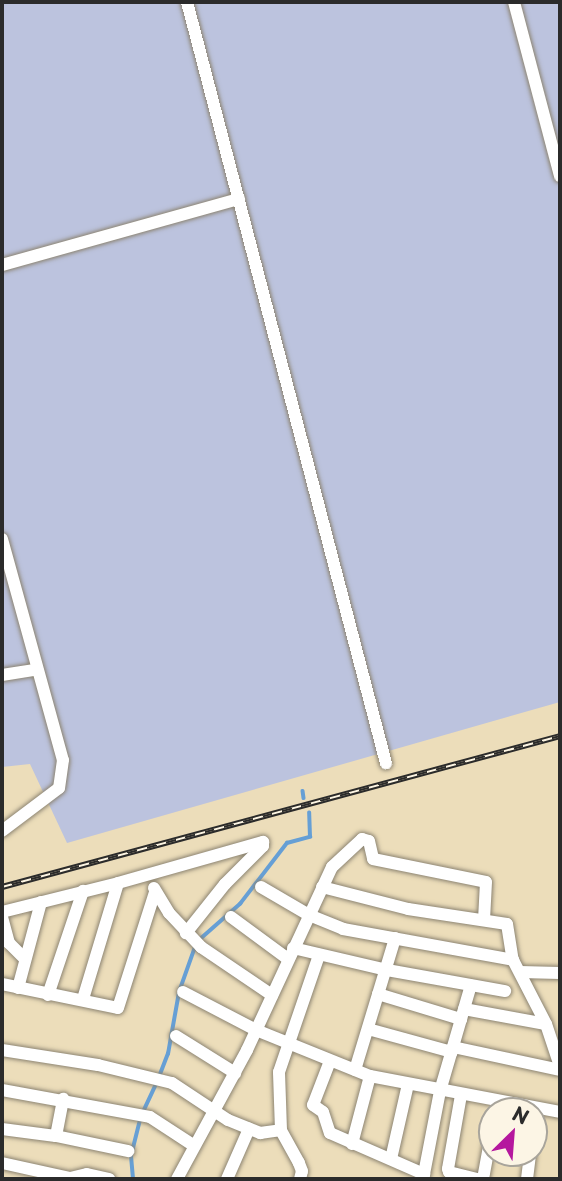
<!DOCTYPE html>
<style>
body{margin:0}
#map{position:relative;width:562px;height:1181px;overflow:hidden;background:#ecddba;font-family:"Playpen Sans",sans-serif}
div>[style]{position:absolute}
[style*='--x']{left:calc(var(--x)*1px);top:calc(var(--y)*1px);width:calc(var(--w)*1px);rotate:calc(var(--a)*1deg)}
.industrial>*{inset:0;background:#bcc3de}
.stream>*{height:3.5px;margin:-1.75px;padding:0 1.75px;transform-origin:1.75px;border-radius:1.75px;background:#669fd5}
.roads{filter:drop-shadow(0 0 2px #8c8472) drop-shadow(0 0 2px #8c8472)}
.minor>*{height:12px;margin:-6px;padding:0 6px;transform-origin:6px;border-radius:6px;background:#fff}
.rail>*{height:6px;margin-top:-3px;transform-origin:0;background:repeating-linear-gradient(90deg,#fcf5e5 0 10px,#2b2b2b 0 20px);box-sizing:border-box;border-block:2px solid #2b2b2b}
span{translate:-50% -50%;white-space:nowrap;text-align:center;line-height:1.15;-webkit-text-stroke:7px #fcf5e5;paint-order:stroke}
.frame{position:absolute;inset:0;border:4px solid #2b2b2b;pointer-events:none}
.north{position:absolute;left:478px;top:1097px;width:70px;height:70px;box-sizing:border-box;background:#fcf5e5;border:2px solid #a8a49b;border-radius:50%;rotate:25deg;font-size:19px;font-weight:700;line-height:28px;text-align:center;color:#2b2b2b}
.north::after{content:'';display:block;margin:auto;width:24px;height:32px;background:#b5179e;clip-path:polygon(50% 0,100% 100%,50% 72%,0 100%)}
</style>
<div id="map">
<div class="industrial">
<div style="clip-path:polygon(2px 2px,560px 2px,560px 702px,67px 843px,30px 764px,2px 767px)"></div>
</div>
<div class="stream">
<div style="--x:303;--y:791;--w:7;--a:82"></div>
<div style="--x:199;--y:940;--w:55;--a:-41.3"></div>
<div style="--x:240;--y:904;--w:77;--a:-52.4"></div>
<div style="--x:287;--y:843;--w:24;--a:-15"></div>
<div style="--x:310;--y:837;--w:24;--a:-92"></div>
<div style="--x:159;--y:1077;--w:25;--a:-69"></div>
<div style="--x:168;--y:1054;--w:63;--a:-79.9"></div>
<div style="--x:179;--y:992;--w:48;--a:-70.4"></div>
<div style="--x:143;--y:1112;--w:31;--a:-65"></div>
<div style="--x:133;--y:1179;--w:23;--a:-95"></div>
<div style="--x:131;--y:1156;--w:38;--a:-76"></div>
</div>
<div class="roads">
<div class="minor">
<div style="--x:187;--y:2;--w:787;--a:75.35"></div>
<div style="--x:514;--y:2;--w:180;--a:75.2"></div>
<div style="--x:2;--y:265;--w:246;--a:-15.6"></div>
<div style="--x:2;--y:539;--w:229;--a:74.6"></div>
<div style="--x:63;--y:760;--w:28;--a:98"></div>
<div style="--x:59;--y:788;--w:71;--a:143"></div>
<div style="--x:2;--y:675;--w:33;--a:-9"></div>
<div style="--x:261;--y:887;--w:56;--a:30.3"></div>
<div style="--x:309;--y:915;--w:37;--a:22"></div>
<div style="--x:343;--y:929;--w:173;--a:10.3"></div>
<div style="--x:322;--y:887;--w:89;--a:14.3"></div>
<div style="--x:408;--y:909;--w:100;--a:8.6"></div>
<div style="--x:507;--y:924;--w:36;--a:81"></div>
<div style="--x:513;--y:960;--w:72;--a:62.7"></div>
<div style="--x:546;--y:1024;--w:44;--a:71.6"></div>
<div style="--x:154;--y:888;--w:29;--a:59"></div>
<div style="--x:169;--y:913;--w:47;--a:46.7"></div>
<div style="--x:201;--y:947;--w:86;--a:34.1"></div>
<div style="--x:2;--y:912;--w:120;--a:-14"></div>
<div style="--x:118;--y:883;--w:151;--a:-15.8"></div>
<div style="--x:263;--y:842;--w:4;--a:90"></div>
<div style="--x:263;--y:846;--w:54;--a:135"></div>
<div style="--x:225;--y:884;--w:63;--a:128.5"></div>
<div style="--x:2;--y:917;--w:27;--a:75"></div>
<div style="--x:9;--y:943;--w:23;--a:45"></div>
<div style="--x:231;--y:917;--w:71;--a:36.4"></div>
<div style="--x:293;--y:948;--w:97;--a:13.2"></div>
<div style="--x:387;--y:970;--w:120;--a:10.1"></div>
<div style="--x:520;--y:972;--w:40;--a:1.4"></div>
<div style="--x:2;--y:984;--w:118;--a:11.7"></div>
<div style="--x:118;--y:1008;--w:122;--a:-72.3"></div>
<div style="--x:18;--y:988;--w:89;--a:-75"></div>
<div style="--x:183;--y:992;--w:82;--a:27.5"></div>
<div style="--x:256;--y:1030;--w:123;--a:22"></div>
<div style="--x:370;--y:1076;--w:193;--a:10.7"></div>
<div style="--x:378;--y:994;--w:87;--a:16.8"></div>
<div style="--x:48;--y:995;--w:110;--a:-71.4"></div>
<div style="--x:83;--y:999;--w:121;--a:-73.2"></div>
<div style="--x:464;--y:1009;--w:83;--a:10.4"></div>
<div style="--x:368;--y:1029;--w:87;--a:15.3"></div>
<div style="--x:176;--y:1036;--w:70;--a:32.1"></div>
<div style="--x:453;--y:1047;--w:109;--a:12.1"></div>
<div style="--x:2;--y:1050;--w:97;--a:8.9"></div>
<div style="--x:98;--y:1065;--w:76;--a:13.7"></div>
<div style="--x:172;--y:1083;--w:67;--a:33.5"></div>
<div style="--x:228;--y:1120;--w:35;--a:22"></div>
<div style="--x:260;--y:1133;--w:21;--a:-8"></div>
<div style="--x:330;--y:1061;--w:47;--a:111.1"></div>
<div style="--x:313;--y:1105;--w:12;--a:35"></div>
<div style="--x:323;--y:1112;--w:22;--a:72"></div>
<div style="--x:330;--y:1133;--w:103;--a:23.6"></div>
<div style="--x:424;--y:1174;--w:85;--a:-79.1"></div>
<div style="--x:440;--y:1091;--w:110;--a:-73.7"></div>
<div style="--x:355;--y:1070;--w:138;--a:-73.1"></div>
<div style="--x:2;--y:1090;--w:150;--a:10.3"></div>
<div style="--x:150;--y:1117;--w:51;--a:33.1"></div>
<div style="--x:461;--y:1095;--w:75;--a:100"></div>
<div style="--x:448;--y:1169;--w:3;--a:72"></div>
<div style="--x:449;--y:1172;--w:30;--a:14"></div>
<div style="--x:2;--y:1129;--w:54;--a:7.4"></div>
<div style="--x:56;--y:1136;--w:74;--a:11.8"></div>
<div style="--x:534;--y:1129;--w:21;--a:-82"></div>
<div style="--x:56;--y:1136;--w:38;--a:-79"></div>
<div style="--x:352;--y:1144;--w:70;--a:-75.2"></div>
<div style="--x:391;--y:1159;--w:77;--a:-77.2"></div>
<div style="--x:2;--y:1163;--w:70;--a:12.4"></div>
<div style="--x:70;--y:1178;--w:17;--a:-13"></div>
<div style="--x:87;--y:1174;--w:23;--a:13"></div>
<div style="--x:177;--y:1179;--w:147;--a:-61.5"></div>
<div style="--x:247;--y:1050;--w:202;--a:-65.1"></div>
<div style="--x:332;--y:867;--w:41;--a:-43"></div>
<div style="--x:362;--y:839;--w:7;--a:16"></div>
<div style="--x:369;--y:841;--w:18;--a:77"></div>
<div style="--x:373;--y:859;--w:115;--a:11.5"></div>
<div style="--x:486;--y:882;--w:38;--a:93"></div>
<div style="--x:227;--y:1179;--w:55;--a:-66.3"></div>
<div style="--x:300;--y:1179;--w:8;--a:-76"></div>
<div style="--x:302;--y:1171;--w:9;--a:-111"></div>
<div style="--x:299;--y:1163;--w:38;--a:-119"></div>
<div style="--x:281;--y:1130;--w:58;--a:-92"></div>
<div style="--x:279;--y:1072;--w:124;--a:-71.1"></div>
<div style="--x:483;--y:1179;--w:50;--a:-79.6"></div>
<div style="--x:527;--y:1179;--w:26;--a:-83"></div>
</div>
</div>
<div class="rail">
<div style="--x:2;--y:887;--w:578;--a:-15.14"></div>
</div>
<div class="frame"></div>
<div class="north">N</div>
</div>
